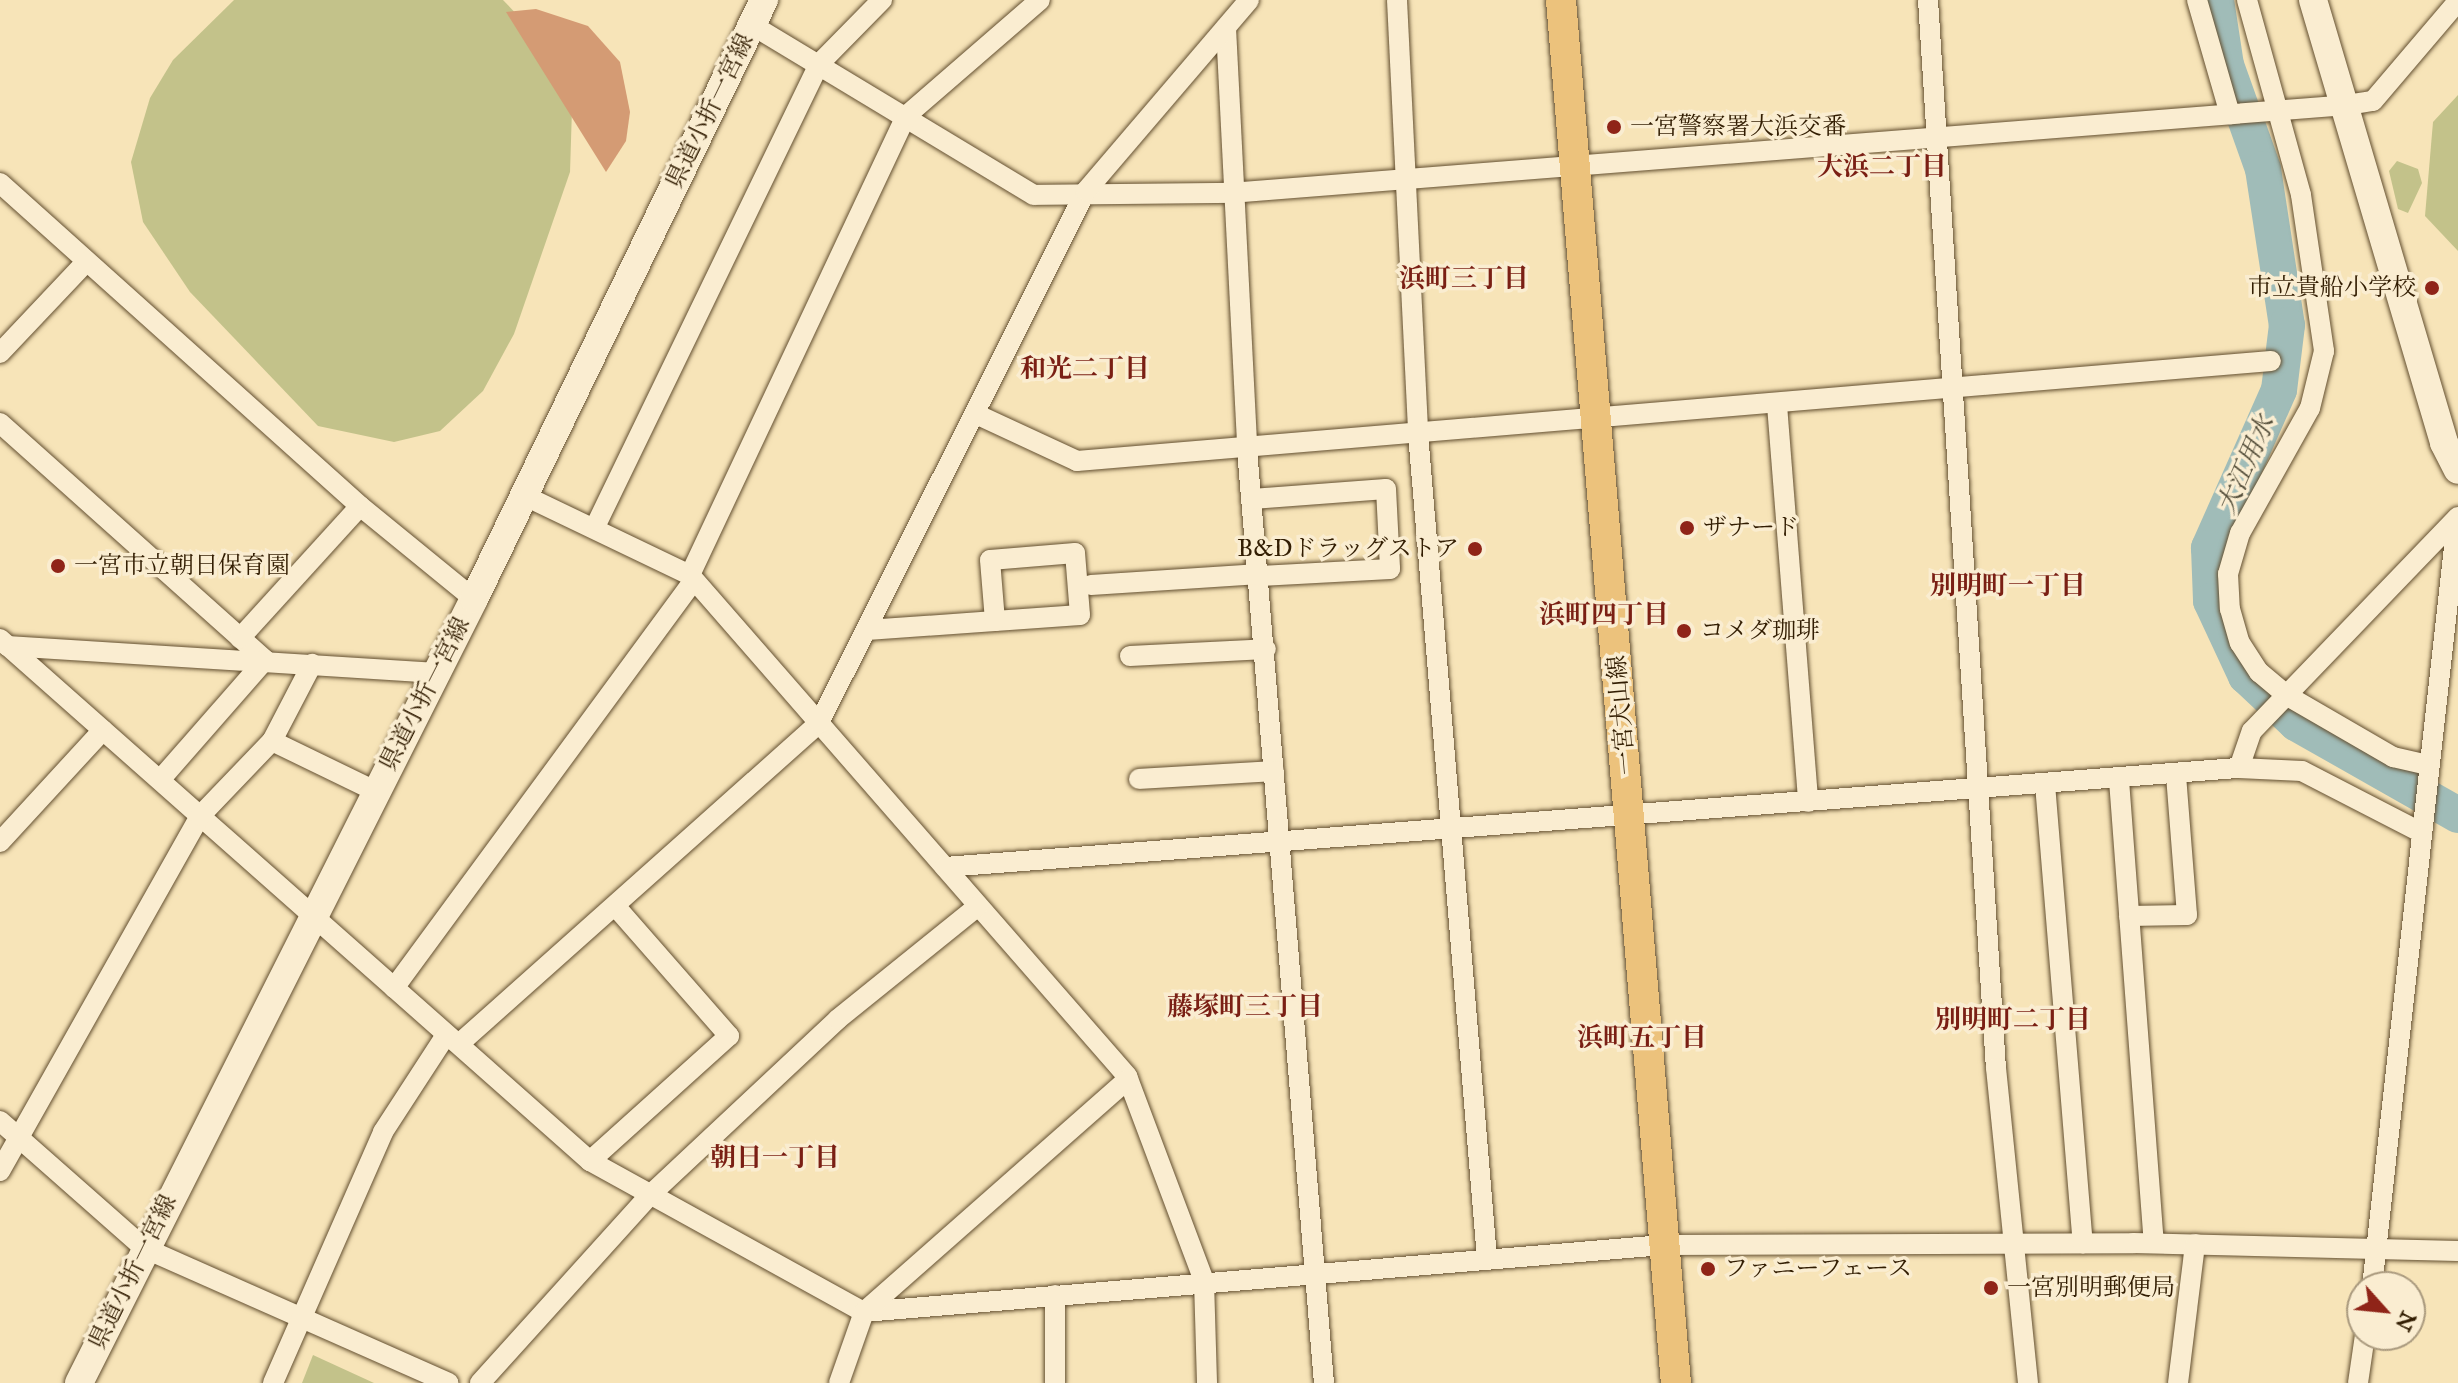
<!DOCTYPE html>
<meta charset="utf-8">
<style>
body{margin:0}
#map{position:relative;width:2458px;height:1383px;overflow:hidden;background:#f7e4b8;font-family:"IM FELL Great Primer","Noto Serif JP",serif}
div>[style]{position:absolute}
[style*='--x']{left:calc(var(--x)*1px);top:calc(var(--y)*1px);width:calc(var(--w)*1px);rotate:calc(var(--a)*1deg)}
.green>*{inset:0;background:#c3c28a}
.river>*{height:36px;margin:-18px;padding:0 18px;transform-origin:18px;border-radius:18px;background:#a0bcb8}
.building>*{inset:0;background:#d49b74}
.roads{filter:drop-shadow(0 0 2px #634f30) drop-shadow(0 0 2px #634f30)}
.street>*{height:20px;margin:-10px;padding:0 10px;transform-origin:10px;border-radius:10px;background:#faedd1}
.secondary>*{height:28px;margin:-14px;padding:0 14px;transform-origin:14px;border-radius:14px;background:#faedd1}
.primary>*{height:30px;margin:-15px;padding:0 15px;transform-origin:15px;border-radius:15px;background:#ecc27c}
.dots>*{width:22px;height:22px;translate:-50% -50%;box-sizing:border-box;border:4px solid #faedd1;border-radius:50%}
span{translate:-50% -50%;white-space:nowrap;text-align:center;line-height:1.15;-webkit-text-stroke:7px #faedd1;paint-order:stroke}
.street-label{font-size:24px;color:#321d02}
.poi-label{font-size:24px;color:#321d02}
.left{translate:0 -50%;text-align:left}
.right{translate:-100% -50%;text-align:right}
.neighbourhood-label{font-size:26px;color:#7a1f14;font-weight:700}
.water-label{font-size:26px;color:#534d39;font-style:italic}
.north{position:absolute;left:2346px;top:1271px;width:80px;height:80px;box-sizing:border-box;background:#faedd1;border:2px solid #aa9a7e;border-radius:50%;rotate:117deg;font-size:22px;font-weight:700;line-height:32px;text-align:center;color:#321d02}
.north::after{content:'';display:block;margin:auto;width:28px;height:36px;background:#8f2418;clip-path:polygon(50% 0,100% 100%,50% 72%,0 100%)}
</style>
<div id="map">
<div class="green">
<div style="clip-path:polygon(234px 0,503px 0,523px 21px,572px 108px,570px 172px,514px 334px,483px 391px,440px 431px,394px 442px,318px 426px,190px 292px,143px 222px,131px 162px,150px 98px,173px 60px)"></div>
<div style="clip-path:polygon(2458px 95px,2458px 251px,2425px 216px,2433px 122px)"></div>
<div style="clip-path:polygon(2397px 161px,2418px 169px,2422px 183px,2408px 213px,2398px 209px,2389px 171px)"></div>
<div style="clip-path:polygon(313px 1355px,374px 1383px,302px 1383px)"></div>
</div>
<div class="river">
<div style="--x:2216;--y:0;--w:66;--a:81.3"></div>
<div style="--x:2226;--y:65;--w:110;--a:70.4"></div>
<div style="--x:2263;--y:169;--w:158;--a:81.3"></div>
<div style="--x:2287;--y:325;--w:65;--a:97"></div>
<div style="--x:2279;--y:390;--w:173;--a:113.9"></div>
<div style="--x:2209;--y:548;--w:53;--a:87.8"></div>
<div style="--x:2211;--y:601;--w:83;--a:65"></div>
<div style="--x:2246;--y:676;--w:69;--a:43.2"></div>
<div style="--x:2296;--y:723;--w:186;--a:29.6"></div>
</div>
<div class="building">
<div style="clip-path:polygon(536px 9px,588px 26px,620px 62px,630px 112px,626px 141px,606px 172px,506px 12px)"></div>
</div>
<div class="roads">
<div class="street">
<div style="--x:1397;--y:0;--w:434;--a:87.2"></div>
<div style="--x:1418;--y:433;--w:829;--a:85.22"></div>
<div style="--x:1928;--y:0;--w:1070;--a:86.36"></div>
<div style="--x:1996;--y:1068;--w:317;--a:84.2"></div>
<div style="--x:2197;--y:0;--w:119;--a:73.9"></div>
<div style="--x:2247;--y:0;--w:202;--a:74.5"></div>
<div style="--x:2301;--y:195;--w:158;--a:81.6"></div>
<div style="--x:2324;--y:351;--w:59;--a:103.8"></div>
<div style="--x:2310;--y:408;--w:143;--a:119.2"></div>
<div style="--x:2240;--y:533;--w:43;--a:106.3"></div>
<div style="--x:2228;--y:574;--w:35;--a:87"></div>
<div style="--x:2230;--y:609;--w:35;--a:74"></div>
<div style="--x:2240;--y:643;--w:35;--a:57"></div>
<div style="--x:2259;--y:672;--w:35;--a:40"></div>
<div style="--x:2286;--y:695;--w:124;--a:30.1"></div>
<div style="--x:2393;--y:757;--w:37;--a:13"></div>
<div style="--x:752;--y:25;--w:329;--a:31.1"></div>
<div style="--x:1034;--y:195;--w:196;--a:-0.6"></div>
<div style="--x:1230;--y:193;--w:1120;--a:-4.5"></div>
<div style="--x:2347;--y:105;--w:26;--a:-9"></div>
<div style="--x:2373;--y:101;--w:131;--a:-49.6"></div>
<div style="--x:1226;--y:28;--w:422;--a:87.1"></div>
<div style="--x:1247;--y:449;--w:937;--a:85.29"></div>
<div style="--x:0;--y:183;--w:484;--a:41.9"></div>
<div style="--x:360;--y:506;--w:147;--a:39.2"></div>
<div style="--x:0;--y:353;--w:125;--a:-46.6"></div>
<div style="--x:1777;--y:405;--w:398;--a:85.5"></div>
<div style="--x:978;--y:415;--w:109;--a:24.9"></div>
<div style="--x:1077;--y:461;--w:1198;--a:-4.79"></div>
<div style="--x:0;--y:423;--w:356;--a:41.8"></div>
<div style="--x:265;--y:660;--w:159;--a:131.2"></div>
<div style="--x:523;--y:495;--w:185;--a:25.6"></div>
<div style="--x:690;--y:575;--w:665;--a:48.9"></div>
<div style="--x:1127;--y:1076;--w:219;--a:69.4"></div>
<div style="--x:1204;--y:1281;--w:102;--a:88.3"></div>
<div style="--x:1252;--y:499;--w:134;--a:-4.3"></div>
<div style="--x:1386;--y:489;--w:80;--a:87.1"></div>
<div style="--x:1390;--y:569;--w:130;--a:176.9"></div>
<div style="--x:595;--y:527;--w:514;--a:-64.18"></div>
<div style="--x:819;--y:64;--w:90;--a:-45.5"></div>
<div style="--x:690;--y:575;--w:507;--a:-64.8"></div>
<div style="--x:906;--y:116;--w:177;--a:-40.9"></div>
<div style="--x:1091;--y:585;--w:169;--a:-3.7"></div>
<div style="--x:867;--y:630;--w:128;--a:-4"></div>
<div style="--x:995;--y:621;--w:85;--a:-4"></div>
<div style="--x:1080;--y:615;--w:62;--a:-94.6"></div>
<div style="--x:1075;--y:553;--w:85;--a:175.3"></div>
<div style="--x:990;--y:560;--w:61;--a:85.3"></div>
<div style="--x:240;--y:638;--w:178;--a:-47.7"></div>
<div style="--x:0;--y:639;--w:788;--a:41.5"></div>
<div style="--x:590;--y:1161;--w:313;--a:28.9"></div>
<div style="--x:864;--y:1312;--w:803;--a:-4.79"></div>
<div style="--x:1664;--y:1245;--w:469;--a:-0.2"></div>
<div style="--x:2133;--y:1243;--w:325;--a:1.4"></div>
<div style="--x:7;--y:646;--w:431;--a:3.6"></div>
<div style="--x:1130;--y:656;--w:136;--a:-2.9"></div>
<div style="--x:272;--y:741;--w:114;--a:25.9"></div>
<div style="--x:2239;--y:768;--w:63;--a:2.7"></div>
<div style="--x:2302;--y:771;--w:135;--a:27.3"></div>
<div style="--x:1139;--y:779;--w:135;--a:-3.4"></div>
<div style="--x:2119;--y:780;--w:464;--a:85.7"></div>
<div style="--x:2045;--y:784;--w:461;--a:85.3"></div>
<div style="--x:0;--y:842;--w:152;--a:-47.4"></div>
<div style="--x:945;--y:867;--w:1298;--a:-4.38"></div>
<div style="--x:2239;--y:768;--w:39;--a:-71"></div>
<div style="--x:2252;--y:731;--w:297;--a:-46.1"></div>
<div style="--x:2129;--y:916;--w:58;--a:-1"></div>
<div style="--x:2187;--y:915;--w:139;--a:-94.5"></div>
<div style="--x:394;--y:988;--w:506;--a:-53.67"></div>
<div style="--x:460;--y:1043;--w:481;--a:-41.7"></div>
<div style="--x:819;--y:723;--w:595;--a:-63.35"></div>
<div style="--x:1086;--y:191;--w:251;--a:-49.5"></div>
<div style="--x:0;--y:1121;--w:192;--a:41.4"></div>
<div style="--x:144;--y:1248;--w:333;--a:23.9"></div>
<div style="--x:590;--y:1161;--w:187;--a:-42"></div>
<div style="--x:729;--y:1036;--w:171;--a:-131.2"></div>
<div style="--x:0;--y:1171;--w:407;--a:-60.6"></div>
<div style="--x:200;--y:816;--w:104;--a:-46.2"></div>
<div style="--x:272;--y:741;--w:87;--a:-62.5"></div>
<div style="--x:2372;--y:1287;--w:773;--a:-83.68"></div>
<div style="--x:273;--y:1383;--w:274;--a:-66.3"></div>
<div style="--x:383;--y:1132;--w:116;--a:-57"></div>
<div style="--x:480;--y:1383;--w:252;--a:-47.9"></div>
<div style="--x:649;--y:1196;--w:259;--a:-43.1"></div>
<div style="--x:838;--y:1019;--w:180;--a:-38.9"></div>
<div style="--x:839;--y:1383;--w:75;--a:-70.6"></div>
<div style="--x:864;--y:1312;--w:352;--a:-41.4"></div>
<div style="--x:1055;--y:1383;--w:88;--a:-90"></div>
<div style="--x:2178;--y:1383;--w:140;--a:-83"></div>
<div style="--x:2358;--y:1383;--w:49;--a:-81.7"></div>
</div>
<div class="secondary">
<div style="--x:2313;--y:0;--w:462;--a:73.5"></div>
<div style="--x:2444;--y:443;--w:30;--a:63"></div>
<div style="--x:79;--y:1383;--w:878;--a:-63.26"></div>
<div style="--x:474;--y:599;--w:666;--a:-64.17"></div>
</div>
<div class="primary">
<div style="--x:1561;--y:0;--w:1388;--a:85.25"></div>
</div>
</div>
<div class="dots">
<div style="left:1614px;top:127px;background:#8f2418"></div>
<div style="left:2432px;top:288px;background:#8f2418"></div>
<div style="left:1687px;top:528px;background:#8f2418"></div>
<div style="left:1475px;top:549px;background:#8f2418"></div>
<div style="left:58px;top:566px;background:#8f2418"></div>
<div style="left:1684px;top:631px;background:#8f2418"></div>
<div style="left:1708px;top:1269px;background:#8f2418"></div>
<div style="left:1991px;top:1288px;background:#8f2418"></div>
</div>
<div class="street-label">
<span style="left:710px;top:111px;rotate:-64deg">県道小折一宮線</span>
<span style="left:425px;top:694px;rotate:-63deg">県道小折一宮線</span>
<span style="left:1622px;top:715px;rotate:-95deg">一宮犬山線</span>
<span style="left:133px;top:1272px;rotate:-64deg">県道小折一宮線</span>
</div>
<div class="poi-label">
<span class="left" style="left:1630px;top:127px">一宮警察署大浜交番</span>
<span class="right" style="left:2416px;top:288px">市立貴船小学校</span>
<span class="left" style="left:1703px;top:528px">ザナード</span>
<span class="right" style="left:1459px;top:549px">B&amp;Dドラッグストア</span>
<span class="left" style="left:74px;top:566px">一宮市立朝日保育園</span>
<span class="left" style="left:1700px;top:631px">コメダ珈琲</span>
<span class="left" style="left:1724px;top:1269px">ファニーフェース</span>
<span class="left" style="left:2007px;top:1288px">一宮別明郵便局</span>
</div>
<div class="neighbourhood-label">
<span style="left:1882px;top:167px">大浜二丁目</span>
<span style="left:1464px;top:279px">浜町三丁目</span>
<span style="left:1085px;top:369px">和光二丁目</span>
<span style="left:2008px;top:586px">別明町一丁目</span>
<span style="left:1604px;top:615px">浜町四丁目</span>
<span style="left:1245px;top:1007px">藤塚町三丁目</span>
<span style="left:2013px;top:1020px">別明町二丁目</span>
<span style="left:1642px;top:1038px">浜町五丁目</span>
<span style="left:775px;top:1158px">朝日一丁目</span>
</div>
<div class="water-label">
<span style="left:2246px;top:465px;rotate:-66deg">大江用水</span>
</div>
<div class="north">N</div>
</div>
